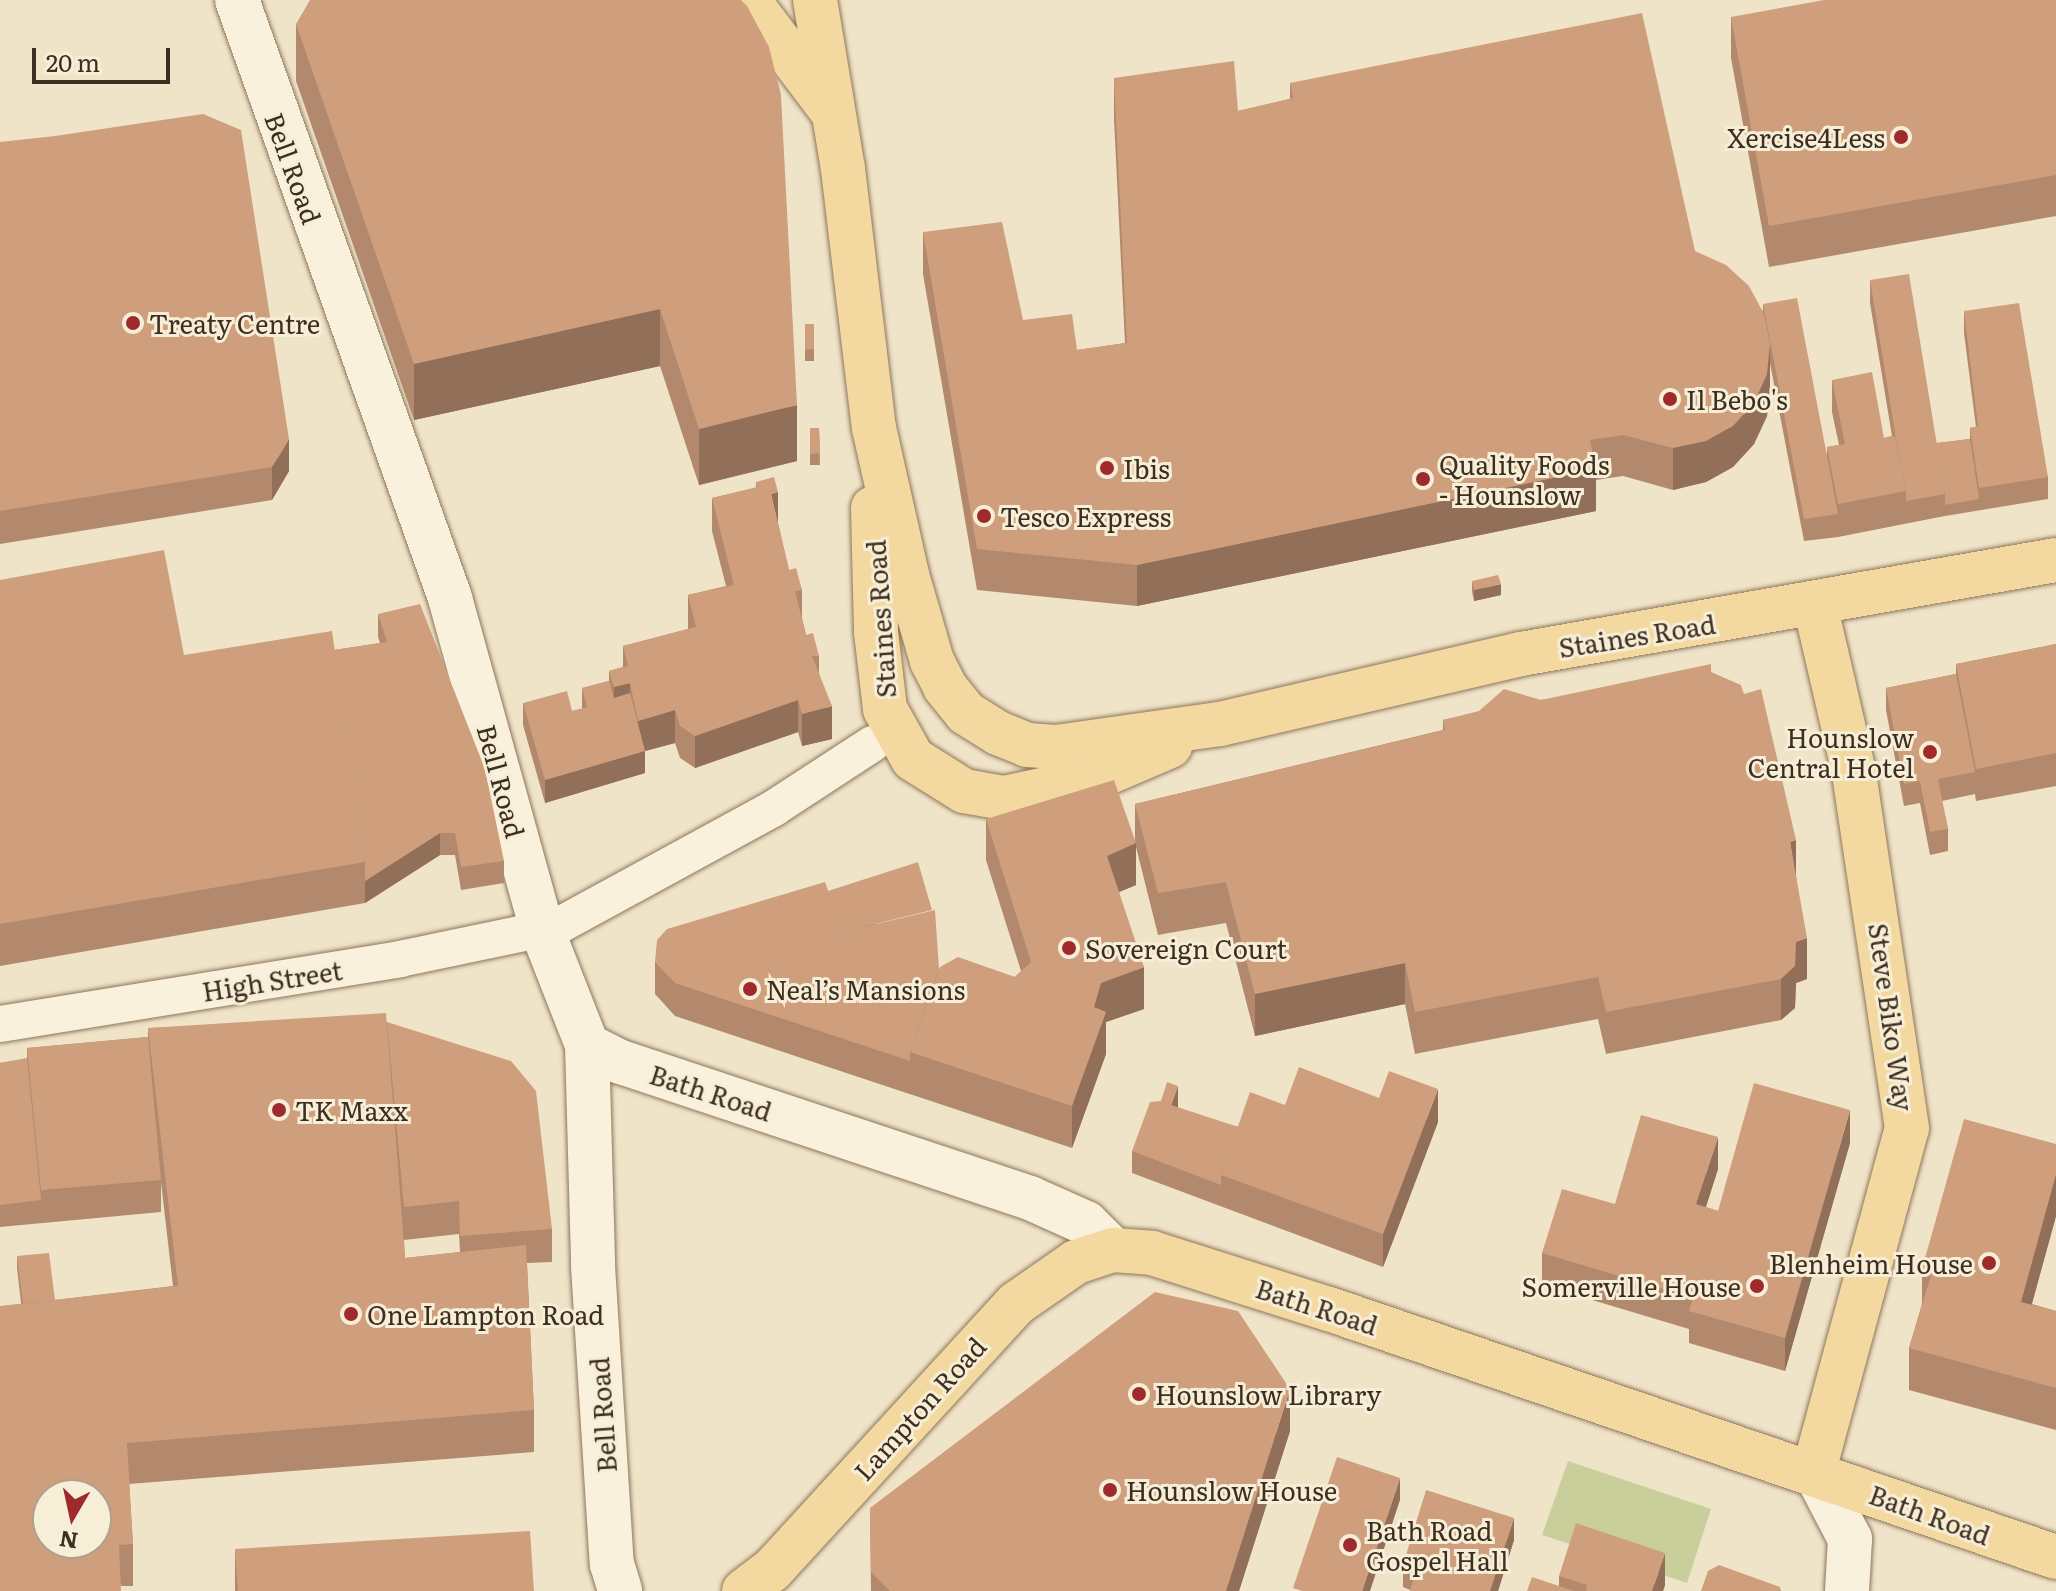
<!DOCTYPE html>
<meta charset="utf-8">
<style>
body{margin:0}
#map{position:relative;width:2056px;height:1591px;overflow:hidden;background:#f0e4c8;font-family:Literata,serif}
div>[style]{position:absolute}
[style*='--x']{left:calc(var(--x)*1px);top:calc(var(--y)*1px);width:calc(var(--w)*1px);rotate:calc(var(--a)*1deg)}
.green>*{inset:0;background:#c9cf9b}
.roads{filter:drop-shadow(0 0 2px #8d765c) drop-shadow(0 0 2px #8d765c)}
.pedestrian>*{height:36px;margin:-18px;padding:0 18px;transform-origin:18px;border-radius:18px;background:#faf1dc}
.minor>*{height:44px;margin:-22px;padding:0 22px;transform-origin:22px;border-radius:22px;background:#faf1dc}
.primary>*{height:44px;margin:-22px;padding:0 22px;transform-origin:22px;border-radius:22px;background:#f3d9a0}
.wall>*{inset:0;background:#b2896c}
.shaded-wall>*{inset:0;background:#916f58}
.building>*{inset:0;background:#cf9f7d}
.dots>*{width:22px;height:22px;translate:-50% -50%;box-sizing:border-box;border:4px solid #f7eed8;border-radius:50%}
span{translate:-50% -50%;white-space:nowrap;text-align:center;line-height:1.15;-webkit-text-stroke:6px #f7eed8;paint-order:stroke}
.poi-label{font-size:26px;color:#3d2e20}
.right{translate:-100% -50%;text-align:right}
.left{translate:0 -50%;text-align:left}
.street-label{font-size:26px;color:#3d2e20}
.north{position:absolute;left:32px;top:1479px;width:80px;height:80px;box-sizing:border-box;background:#f7eed8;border:2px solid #ada18e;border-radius:50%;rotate:189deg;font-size:22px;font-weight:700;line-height:32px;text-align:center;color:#3d2e20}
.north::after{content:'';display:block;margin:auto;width:28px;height:36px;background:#9e2a2b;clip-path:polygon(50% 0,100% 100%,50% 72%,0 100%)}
.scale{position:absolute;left:32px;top:48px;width:138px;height:36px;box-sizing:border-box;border:4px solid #3d2e20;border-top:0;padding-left:10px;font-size:24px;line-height:28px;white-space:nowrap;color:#3d2e20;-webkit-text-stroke:6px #f7eed8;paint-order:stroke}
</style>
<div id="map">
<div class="green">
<div style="clip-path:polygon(1568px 1461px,1711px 1509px,1687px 1583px,1542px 1535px)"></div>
</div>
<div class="roads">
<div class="pedestrian">
<div style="--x:0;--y:1024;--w:405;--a:-9.2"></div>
<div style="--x:400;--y:959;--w:161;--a:-11.8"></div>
<div style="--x:558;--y:926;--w:246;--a:-28.6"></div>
<div style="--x:774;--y:808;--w:117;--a:-33.1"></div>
</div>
<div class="minor">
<div style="--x:237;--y:0;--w:635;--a:70.39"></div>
<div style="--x:450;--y:598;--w:345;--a:74.5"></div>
<div style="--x:542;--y:930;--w:123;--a:68.6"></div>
<div style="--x:587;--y:1045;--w:221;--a:88.4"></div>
<div style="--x:593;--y:1266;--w:299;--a:86.4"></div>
<div style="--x:612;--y:1564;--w:28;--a:73"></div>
<div style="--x:587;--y:1045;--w:38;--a:27"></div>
<div style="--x:621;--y:1062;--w:431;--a:18.4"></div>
<div style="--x:1030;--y:1198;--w:61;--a:24.1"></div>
<div style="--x:1086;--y:1223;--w:38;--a:45"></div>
<div style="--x:1814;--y:1470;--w:78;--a:62.4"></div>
<div style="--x:1850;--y:1539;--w:52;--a:93.3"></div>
</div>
<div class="primary">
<div style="--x:748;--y:0;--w:139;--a:52.9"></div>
<div style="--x:815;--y:0;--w:171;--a:80.6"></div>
<div style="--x:843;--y:169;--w:261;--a:83.2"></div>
<div style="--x:874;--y:428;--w:151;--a:77.3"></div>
<div style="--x:907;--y:575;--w:90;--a:73.8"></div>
<div style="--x:932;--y:661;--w:29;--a:63"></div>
<div style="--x:945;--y:687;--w:33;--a:51"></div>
<div style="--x:966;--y:713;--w:38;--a:32"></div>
<div style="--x:998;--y:733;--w:31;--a:22"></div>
<div style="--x:1027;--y:745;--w:29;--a:4"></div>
<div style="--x:1056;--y:747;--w:166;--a:-8"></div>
<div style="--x:1220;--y:724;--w:309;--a:-13.1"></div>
<div style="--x:1521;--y:654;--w:543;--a:-9.97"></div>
<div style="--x:873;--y:508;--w:124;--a:88.6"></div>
<div style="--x:876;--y:632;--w:78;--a:83.3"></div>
<div style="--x:885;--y:709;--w:57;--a:60.8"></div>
<div style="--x:913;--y:759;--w:60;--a:32.1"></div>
<div style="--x:964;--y:791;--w:41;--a:9.9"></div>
<div style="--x:1004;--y:798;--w:91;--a:-12.1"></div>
<div style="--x:1093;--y:779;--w:84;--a:-23.2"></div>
<div style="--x:1814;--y:1470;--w:354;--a:-74.8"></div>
<div style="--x:1907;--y:1128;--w:364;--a:-98.5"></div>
<div style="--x:1853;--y:768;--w:167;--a:-103.1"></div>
<div style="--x:744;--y:1591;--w:35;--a:-37"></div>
<div style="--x:772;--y:1570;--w:362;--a:-47.5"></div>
<div style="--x:1017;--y:1303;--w:72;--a:-34.8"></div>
<div style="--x:1076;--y:1262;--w:39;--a:-18"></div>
<div style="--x:1113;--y:1250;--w:39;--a:4"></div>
<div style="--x:1152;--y:1253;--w:186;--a:17.6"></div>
<div style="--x:1329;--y:1309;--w:768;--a:18.84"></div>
</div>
</div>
<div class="wall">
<div style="clip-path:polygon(741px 0,797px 461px,699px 485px,660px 366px,414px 420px,296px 81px,296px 24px)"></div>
<div style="clip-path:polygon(2056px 0,2056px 216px,1769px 267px,1731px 58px,1731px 17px)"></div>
<div style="clip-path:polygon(1114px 78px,1238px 111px,1290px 99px,1290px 83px,1695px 251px,1763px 311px,1763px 304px,1827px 455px,1827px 447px,1839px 445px,1832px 412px,1832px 380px,1884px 438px,1892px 436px,1870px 303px,1870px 280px,1936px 443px,1970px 439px,1970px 428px,1976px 427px,1964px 333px,1964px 311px,2048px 477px,2048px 499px,1945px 516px,1838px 537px,1804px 541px,1770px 363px,1770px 385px,1767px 416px,1754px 444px,1733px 467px,1706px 482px,1673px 490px,1623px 476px,1596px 480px,1596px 511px,1137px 606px,977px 590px,923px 274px,923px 232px,1023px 320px,1077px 350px,1125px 343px,1114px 119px)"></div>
<div style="clip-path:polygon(0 142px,289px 471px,272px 500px,0 544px)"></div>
<div style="clip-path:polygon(805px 324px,814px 324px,814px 361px,805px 361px)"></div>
<div style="clip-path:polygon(810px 428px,819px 428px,820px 465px,810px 465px)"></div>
<div style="clip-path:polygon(756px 482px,778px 523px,789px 570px,802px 590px,802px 618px,806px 635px,819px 656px,819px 673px,832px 739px,802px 746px,798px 732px,695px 768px,680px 758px,675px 743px,645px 751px,645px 773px,545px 803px,523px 725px,523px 703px,572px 711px,582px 709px,582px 688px,609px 681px,609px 671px,623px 667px,623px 646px,688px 629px,688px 595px,726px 586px,712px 531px,712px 498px,756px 488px)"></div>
<div style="clip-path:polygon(0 580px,184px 655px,334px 650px,380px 643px,378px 637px,378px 614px,504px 861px,504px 883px,461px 890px,455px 855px,440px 855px,365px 903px,0 966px)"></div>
<div style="clip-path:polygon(1472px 581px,1501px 595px,1474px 601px,1472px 592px)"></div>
<div style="clip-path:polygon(2056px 644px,2056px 786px,1976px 801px,1975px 794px,1942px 801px,1948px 829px,1948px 851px,1930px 855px,1920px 803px,1904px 806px,1886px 710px,1886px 688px,1956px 674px,1956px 664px)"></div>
<div style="clip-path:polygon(1711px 672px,1796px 875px,1807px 979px,1796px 983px,1795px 1008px,1781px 1020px,1606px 1054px,1598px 1019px,1415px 1054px,1405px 1004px,1255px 1036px,1226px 923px,1158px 935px,1136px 847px,1136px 885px,1119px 892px,1144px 1009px,1106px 1022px,1106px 1054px,1072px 1148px,675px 1016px,655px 994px,655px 962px,828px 891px,939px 969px,1015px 977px,1021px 971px,986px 860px,986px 819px,1135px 843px,1135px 804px,1443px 730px,1443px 720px,1541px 700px)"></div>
<div style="clip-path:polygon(evenodd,387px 1022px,552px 1229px,552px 1262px,527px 1263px,534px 1410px,534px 1452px,129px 1484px,133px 1544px,133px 1586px,121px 1586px,21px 1303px,17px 1268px,17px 1256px,55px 1300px,173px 1286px,161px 1182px,161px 1212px,0 1227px,0 1063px,27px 1059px,27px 1048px,148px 1037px,148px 1028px,387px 1022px,459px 1234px,460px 1252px,405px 1258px,404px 1240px,459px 1234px)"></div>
<div style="clip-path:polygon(1285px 1105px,1438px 1122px,1383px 1267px,1132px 1173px,1132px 1151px,1178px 1108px,1238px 1127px)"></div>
<div style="clip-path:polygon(1850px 1143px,1785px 1371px,1689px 1343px,1689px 1329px,1542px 1285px,1542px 1253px,1615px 1204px,1718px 1169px,1706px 1207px,1718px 1211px)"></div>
<div style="clip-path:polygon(2056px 1144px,2056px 1216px,2032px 1304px,2056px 1311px,2056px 1430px,1909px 1390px,1909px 1348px,1922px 1304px,1922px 1269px)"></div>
<div style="clip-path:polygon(1290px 1431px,1239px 1591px,871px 1591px,870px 1508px)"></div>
<div style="clip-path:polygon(1514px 1540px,1498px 1591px,1410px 1591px,1410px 1590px,1403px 1587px,1403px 1565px)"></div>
<div style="clip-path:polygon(235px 1549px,534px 1591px,235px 1591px)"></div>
<div style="clip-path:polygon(1559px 1576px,1665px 1585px,1663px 1591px,1527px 1591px,1559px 1586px)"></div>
</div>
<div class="shaded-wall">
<div style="clip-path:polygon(660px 309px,660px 366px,414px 420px,414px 364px)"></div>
<div style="clip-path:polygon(1770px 344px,1770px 385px,1767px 416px,1754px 444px,1733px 467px,1706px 482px,1673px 490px,1673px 448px)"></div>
<div style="clip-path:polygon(797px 405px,797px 461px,699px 485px,699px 429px)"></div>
<div style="clip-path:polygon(289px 439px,289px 471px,272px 500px,272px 467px)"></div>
<div style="clip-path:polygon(1596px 469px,1596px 511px,1137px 606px,1137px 565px)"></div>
<div style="clip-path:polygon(778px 492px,778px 525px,771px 494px)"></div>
<div style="clip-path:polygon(1501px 584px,1501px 595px,1474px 601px,1474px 590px)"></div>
<div style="clip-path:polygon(630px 683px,630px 715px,614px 720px,614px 687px)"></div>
<div style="clip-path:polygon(798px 700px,798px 732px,695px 768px,695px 736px)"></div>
<div style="clip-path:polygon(832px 706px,832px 739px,802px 746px,802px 714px)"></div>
<div style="clip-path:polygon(675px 710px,675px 743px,645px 751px,645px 773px,545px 803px,545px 780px,638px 753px,638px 721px)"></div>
<div style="clip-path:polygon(440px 833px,440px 855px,365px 903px,365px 881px)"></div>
<div style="clip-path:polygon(1796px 840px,1796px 881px,1790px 842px)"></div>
<div style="clip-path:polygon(1136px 843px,1136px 885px,1107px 897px,1107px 856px)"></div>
<div style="clip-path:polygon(1807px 938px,1807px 979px,1796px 983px,1795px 1008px,1781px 1020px,1781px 979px,1796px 942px)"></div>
<div style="clip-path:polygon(1405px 963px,1405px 1004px,1255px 1036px,1255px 994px)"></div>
<div style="clip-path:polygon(1144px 967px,1144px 1009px,1106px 1022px,1106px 1054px,1072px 1148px,1072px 1106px,1094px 1007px,1101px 983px)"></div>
<div style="clip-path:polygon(1178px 1086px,1178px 1109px,1171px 1105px)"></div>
<div style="clip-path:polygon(1438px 1089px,1438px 1122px,1383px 1267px,1383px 1234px)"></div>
<div style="clip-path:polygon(1850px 1110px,1850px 1143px,1785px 1371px,1785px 1338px)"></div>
<div style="clip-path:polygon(1718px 1137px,1718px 1169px,1696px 1237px,1696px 1204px)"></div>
<div style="clip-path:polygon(2056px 1174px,2056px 1216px,2021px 1343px,2021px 1302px)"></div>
<div style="clip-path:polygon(1290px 1389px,1290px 1431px,1239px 1591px,1226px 1591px)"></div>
<div style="clip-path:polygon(1400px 1478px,1400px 1500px,1370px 1591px,1362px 1591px)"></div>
<div style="clip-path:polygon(1514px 1518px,1514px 1540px,1498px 1591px,1490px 1591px)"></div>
<div style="clip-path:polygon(1665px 1553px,1665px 1585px,1663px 1591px,1652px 1591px)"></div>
</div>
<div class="building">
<div style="clip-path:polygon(310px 0,741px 0,747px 6px,769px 47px,781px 95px,797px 405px,699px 429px,660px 309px,414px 364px,296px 24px)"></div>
<div style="clip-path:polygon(1824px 0,2056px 0,2056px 175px,1769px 226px,1731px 17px)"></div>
<div style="clip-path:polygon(1642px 13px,1695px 251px,1726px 265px,1749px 286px,1764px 314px,1770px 344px,1767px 374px,1754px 403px,1733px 426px,1706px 441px,1673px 448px,1623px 435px,1590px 440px,1596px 469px,1137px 565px,977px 549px,923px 232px,1002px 222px,1023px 320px,1072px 314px,1077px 350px,1127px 343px,1114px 78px,1234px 61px,1238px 111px,1293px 98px,1290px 83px)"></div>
<div style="clip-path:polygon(203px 114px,241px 130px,289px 439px,272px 467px,0 511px,0 142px,55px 136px)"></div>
<div style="clip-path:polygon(1909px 274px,1945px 494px,1906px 501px,1906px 491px,1897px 445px,1870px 280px)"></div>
<div style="clip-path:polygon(1797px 298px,1838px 514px,1804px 519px,1763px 304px)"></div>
<div style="clip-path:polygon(2019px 303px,2048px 477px,1979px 488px,1970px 428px,1978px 426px,1964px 311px)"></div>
<div style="clip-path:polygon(805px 324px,814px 324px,814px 349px,805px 350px)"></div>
<div style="clip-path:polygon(1872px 372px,1884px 438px,1895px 436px,1906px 491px,1838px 504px,1827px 447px,1845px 444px,1832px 380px)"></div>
<div style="clip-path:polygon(810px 428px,819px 428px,820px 453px,810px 454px)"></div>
<div style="clip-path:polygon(1970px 439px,1979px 499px,1945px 505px,1945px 494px,1936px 443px)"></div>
<div style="clip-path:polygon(774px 477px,778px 492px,771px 494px,789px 570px,796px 568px,802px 590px,795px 591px,806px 635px,813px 633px,819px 656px,812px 656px,832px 706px,802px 714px,798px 700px,695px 736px,680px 726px,675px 710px,638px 721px,630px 683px,614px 687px,609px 671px,628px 666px,623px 646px,696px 627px,688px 595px,734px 585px,712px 498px,757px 487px,756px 482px)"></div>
<div style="clip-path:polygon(164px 550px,184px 655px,332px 631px,365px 862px,0 924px,0 580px)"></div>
<div style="clip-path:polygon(1498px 575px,1501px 584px,1474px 590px,1472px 581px)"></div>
<div style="clip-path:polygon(420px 604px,485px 769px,504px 861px,461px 867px,455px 833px,440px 833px,365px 881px,365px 862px,334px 650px,387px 642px,378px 614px)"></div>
<div style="clip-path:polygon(2056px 644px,2056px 753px,1976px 769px,1956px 664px)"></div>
<div style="clip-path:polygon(1711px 664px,1711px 672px,1741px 685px,1744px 694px,1761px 689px,1796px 840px,1790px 842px,1807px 938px,1796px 942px,1795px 966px,1781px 979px,1606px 1012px,1598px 977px,1415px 1012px,1405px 963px,1255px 994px,1226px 882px,1158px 893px,1135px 804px,1445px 730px,1443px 720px,1479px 711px,1504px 689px,1541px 700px)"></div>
<div style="clip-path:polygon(1956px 674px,1975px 772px,1938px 779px,1948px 829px,1930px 832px,1920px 781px,1904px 784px,1886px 688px)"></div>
<div style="clip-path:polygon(609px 681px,614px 698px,630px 693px,645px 751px,545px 780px,523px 703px,567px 691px,572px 711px,587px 707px,582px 688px)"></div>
<div style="clip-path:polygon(1114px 780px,1136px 843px,1107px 856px,1144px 967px,1101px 983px,1094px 1007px,1106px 1012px,1072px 1106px,910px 1052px,940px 967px,958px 957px,1015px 977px,1031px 962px,986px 819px)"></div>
<div style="clip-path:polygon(918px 862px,932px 910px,843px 932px,828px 891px)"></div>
<div style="clip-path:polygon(825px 882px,843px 932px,935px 910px,939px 969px,910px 1052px,910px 1061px,675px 983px,655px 962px,657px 940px,667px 929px)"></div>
<div style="clip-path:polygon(evenodd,386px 1013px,405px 1258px,526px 1245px,534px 1410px,127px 1443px,133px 1544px,119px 1545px,121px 1591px,0 1591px,0 1306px,178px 1286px,148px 1028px,386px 1013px,48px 1495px,96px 1495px,96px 1543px,48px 1543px,48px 1495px)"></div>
<div style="clip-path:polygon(387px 1022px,511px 1061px,536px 1091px,552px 1229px,460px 1236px,459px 1201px,404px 1207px)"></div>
<div style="clip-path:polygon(148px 1037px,161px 1180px,41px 1190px,27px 1048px)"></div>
<div style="clip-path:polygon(27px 1058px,41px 1200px,0 1205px,0 1063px)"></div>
<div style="clip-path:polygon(1299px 1067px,1379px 1098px,1389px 1071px,1438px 1089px,1383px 1234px,1221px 1175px,1250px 1092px,1285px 1105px)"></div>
<div style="clip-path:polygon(1167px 1082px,1178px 1086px,1171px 1105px,1238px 1127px,1221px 1175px,1221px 1185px,1132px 1151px,1150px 1102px,1161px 1101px)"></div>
<div style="clip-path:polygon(1754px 1083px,1850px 1110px,1785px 1338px,1689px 1311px,1693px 1298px,1542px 1253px,1562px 1189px,1615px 1204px,1641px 1115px,1718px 1137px,1696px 1204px,1718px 1211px)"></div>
<div style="clip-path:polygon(1964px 1119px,2056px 1144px,2056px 1174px,2021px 1302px,2056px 1311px,2056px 1388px,1909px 1348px,1932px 1272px,1922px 1269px)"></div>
<div style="clip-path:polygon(49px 1253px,55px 1300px,23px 1303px,17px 1256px)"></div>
<div style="clip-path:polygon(1155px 1292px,1238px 1311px,1290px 1389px,1226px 1591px,890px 1591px,871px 1572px,870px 1508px)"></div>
<div style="clip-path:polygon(1337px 1457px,1400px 1478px,1362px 1591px,1302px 1591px,1293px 1588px)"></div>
<div style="clip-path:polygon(1426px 1490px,1514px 1518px,1490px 1591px,1410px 1591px,1416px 1569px,1403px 1565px)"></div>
<div style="clip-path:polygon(1576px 1523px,1665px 1553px,1652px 1591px,1586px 1591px,1587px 1585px,1559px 1576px)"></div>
<div style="clip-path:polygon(530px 1531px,534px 1591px,238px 1591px,235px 1549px)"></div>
<div style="clip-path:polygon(1719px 1565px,1780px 1587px,1781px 1591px,1701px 1591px,1708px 1571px)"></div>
<div style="clip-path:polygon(1532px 1577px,1574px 1591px,1527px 1591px)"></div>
</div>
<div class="dots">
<div style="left:1901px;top:137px;background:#9e2a2b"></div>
<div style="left:133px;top:323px;background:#9e2a2b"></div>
<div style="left:1670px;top:399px;background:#9e2a2b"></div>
<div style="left:1107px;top:468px;background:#9e2a2b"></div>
<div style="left:1423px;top:479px;background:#9e2a2b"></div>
<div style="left:984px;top:516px;background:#9e2a2b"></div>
<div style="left:1930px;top:752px;background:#9e2a2b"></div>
<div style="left:1069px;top:948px;background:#9e2a2b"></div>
<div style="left:750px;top:989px;background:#9e2a2b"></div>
<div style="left:279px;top:1110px;background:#9e2a2b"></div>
<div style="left:1989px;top:1263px;background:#9e2a2b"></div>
<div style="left:1757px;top:1286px;background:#9e2a2b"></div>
<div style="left:351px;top:1314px;background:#9e2a2b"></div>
<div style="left:1139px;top:1394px;background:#9e2a2b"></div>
<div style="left:1110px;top:1490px;background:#9e2a2b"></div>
<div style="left:1350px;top:1545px;background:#9e2a2b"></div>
</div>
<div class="poi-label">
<span class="right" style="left:1885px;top:137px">Xercise4Less</span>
<span class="left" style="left:149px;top:323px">Treaty Centre</span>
<span class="left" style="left:1686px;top:399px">Il Bebo's</span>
<span class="left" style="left:1439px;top:479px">Quality Foods<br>- Hounslow</span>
<span class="left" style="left:1123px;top:468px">Ibis</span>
<span class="left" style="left:1000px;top:516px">Tesco Express</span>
<span class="right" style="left:1914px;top:752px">Hounslow<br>Central Hotel</span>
<span class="left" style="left:1085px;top:948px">Sovereign Court</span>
<span class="left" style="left:766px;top:989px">Neal’s Mansions</span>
<span class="left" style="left:295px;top:1110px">TK Maxx</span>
<span class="right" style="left:1973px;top:1263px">Blenheim House</span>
<span class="right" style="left:1741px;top:1286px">Somerville House</span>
<span class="left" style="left:367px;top:1314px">One Lampton Road</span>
<span class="left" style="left:1155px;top:1394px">Hounslow Library</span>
<span class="left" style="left:1126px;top:1490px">Hounslow House</span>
<span class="left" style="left:1366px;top:1545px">Bath Road<br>Gospel Hall</span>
</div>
<div class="street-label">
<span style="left:294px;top:168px;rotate:70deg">Bell Road</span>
<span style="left:880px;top:619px;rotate:-94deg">Staines Road</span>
<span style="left:1637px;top:635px;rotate:-9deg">Staines Road</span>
<span style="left:502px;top:781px;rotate:75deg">Bell Road</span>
<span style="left:272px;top:980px;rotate:-9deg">High Street</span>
<span style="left:1892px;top:1017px;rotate:82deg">Steve Biko Way</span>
<span style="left:711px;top:1092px;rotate:18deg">Bath Road</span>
<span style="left:1317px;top:1306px;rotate:18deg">Bath Road</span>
<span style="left:919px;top:1408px;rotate:-48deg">Lampton Road</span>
<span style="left:602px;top:1415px;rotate:-94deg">Bell Road</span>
<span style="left:1930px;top:1514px;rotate:20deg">Bath Road</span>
</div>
<div class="north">N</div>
<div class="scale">20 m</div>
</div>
